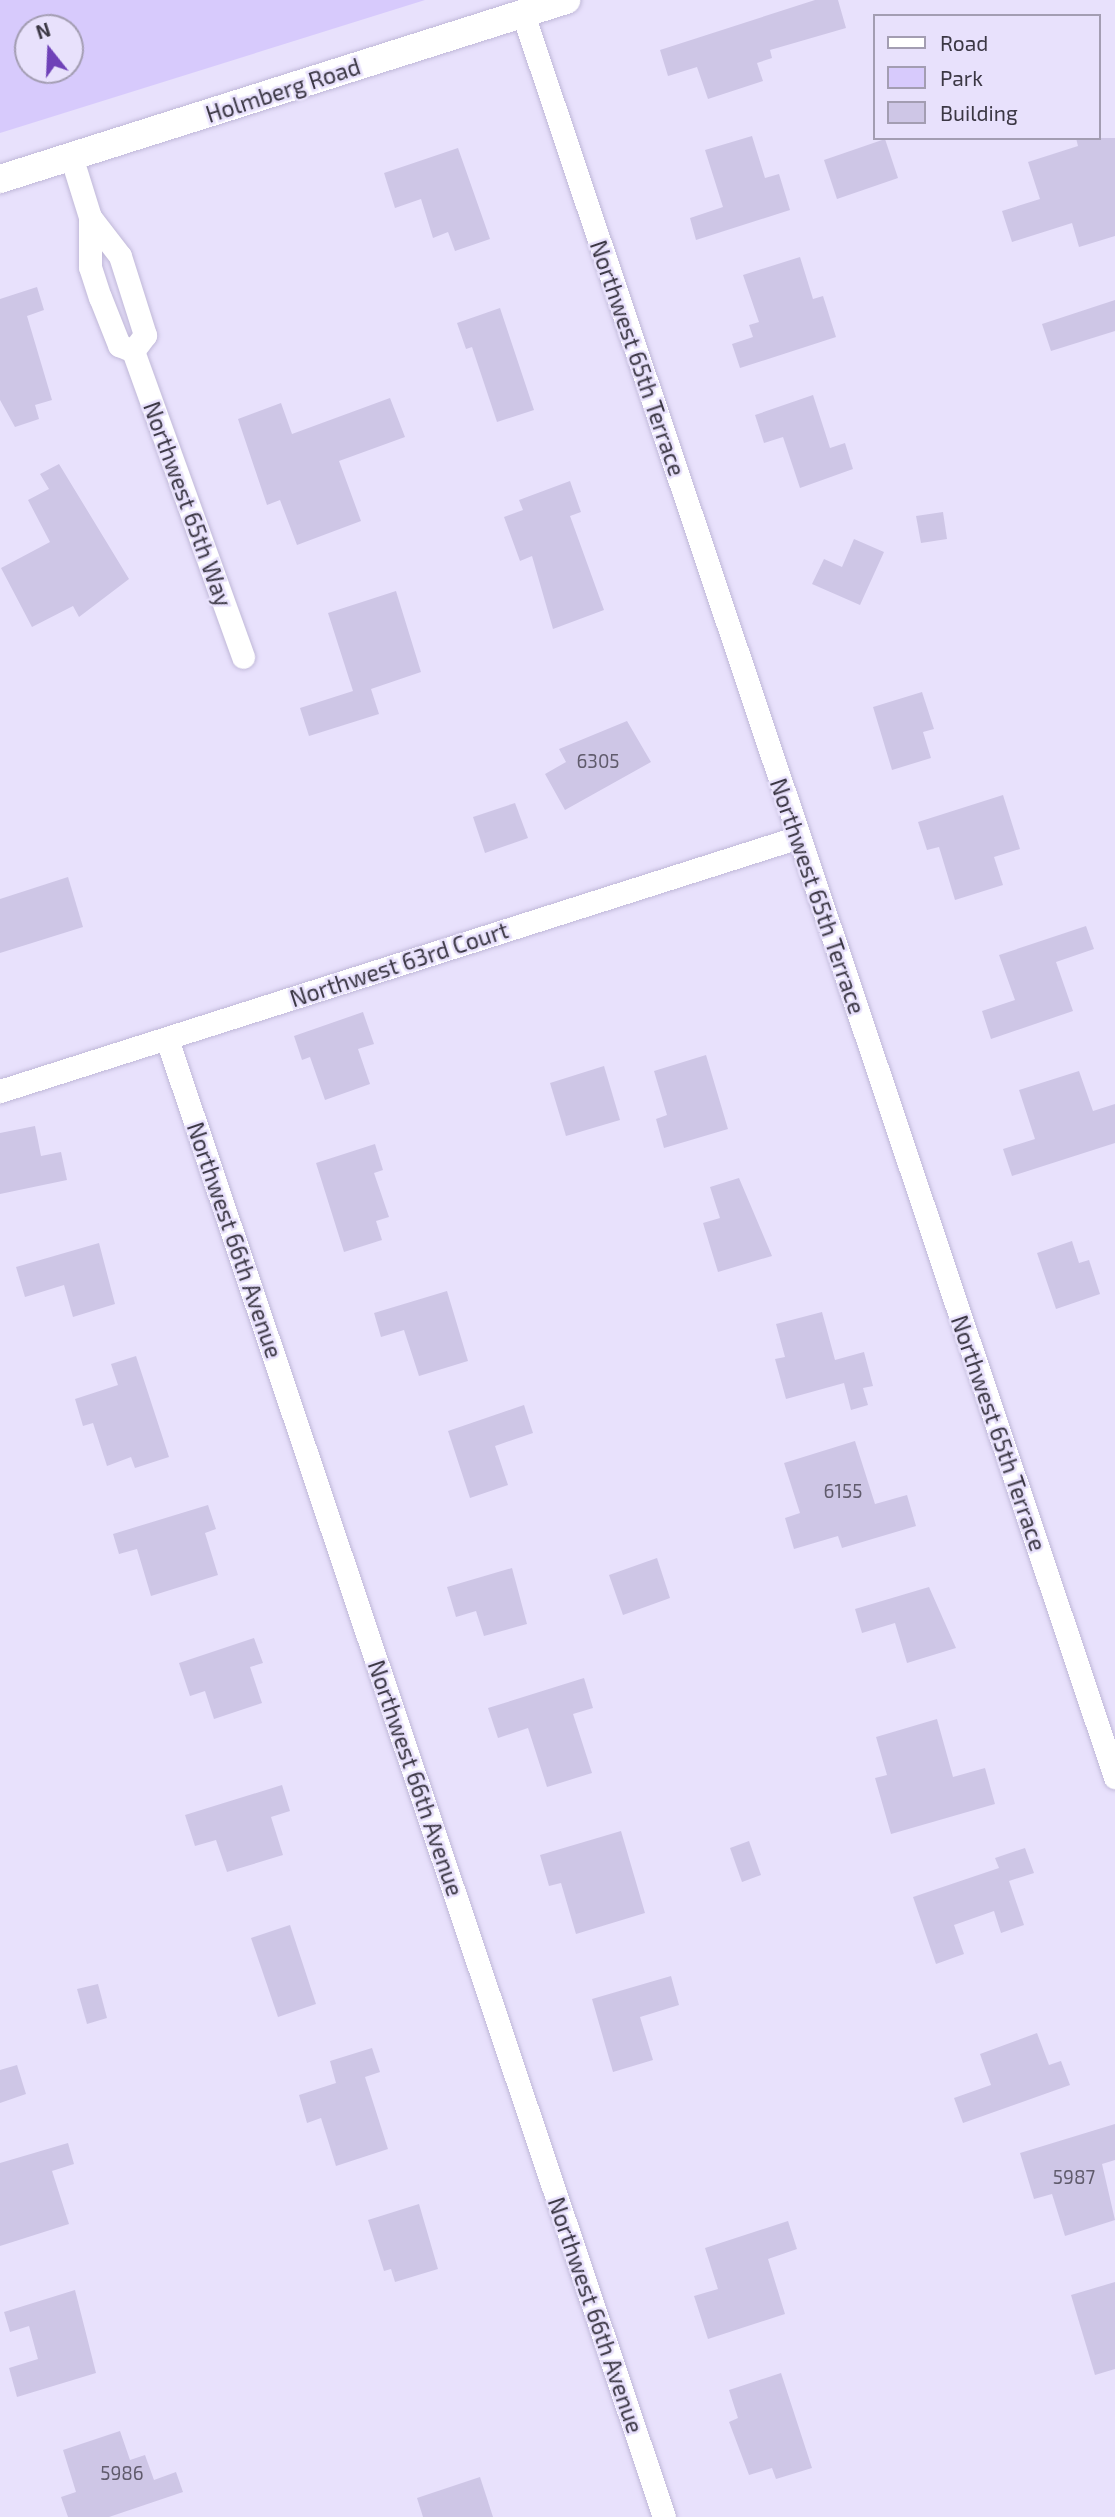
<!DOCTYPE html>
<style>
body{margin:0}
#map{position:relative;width:1115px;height:2517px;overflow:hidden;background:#e8e1fc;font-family:"Exo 2",sans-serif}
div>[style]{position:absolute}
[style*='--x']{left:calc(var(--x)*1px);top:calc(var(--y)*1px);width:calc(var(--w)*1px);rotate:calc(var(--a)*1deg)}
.green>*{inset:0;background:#d7cafc}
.building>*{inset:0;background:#cec6e6}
.roads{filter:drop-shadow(0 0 2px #c0b8d8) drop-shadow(0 0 2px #c0b8d8)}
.minor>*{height:23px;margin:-11.5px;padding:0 11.5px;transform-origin:11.5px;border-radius:11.5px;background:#fff}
.tertiary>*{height:28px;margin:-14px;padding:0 14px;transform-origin:14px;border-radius:14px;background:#fff}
span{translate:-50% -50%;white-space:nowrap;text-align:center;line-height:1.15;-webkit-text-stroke:5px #e8e1fc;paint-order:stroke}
.number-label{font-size:19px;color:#605b6c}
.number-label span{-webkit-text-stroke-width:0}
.street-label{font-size:23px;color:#3b3744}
.legend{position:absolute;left:873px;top:14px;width:228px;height:126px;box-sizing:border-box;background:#e8e1fc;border:2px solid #a39db2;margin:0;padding:9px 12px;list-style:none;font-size:21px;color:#3b3744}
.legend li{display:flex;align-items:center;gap:14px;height:35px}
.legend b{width:35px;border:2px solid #a39db2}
.north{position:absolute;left:14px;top:14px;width:70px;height:70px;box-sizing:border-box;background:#e8e1fc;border:2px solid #a39db2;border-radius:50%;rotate:342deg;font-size:19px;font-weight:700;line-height:28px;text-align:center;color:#3b3744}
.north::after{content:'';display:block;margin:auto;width:24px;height:32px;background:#6f41b8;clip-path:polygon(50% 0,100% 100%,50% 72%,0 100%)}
</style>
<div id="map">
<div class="green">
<div style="clip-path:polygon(evenodd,0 0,425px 0,0 133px,0 0,28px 28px,70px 28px,70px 70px,28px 70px,28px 28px)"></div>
</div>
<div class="building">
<div style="clip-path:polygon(815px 0,838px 0,846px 28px,770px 50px,772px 58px,757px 63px,763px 81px,708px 99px,697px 67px,668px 76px,660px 50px)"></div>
<div style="clip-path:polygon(752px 136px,765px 178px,779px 174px,790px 210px,696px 240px,690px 218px,723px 207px,705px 150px)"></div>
<div style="clip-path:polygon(1076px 138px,1115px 138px,1115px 236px,1079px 247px,1072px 223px,1012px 242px,1002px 211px,1040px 199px,1028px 162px,1078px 146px)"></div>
<div style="clip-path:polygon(885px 139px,898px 178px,837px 199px,824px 160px)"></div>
<div style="clip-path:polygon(458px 148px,490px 239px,455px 251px,448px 232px,433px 238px,421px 199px,395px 208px,384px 173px)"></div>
<div style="clip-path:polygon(800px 257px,813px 299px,823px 296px,836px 337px,740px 368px,732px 344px,753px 337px,749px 325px,759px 322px,743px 275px)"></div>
<div style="clip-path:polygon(37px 287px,44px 310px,27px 316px,52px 400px,35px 405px,39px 419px,15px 427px,0 400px,0 299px)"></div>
<div style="clip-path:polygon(1115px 300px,1115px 331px,1051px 351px,1042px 324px)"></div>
<div style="clip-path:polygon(500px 308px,534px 410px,497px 422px,472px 347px,466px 349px,457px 323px)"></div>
<div style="clip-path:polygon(813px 395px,830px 448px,845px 443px,853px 469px,800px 488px,783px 437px,764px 443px,755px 415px)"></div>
<div style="clip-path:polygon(390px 398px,405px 437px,339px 461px,361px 521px,297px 545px,280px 500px,267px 505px,238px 419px,281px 403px,292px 434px)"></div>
<div style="clip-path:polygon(59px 464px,129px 579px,79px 617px,73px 606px,32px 627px,1px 568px,50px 542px,28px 500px,49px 489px,40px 474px)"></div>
<div style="clip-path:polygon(570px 481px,581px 512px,570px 516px,604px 610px,553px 629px,532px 556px,520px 561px,504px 517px,523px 510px,519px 500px)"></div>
<div style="clip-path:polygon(943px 512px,947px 539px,921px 543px,916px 516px)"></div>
<div style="clip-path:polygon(854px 539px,884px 552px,860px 605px,812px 584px,824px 559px,842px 567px)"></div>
<div style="clip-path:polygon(396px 591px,421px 672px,371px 689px,379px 714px,309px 736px,300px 708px,353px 691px,328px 613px)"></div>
<div style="clip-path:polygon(922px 692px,934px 729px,923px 732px,931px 758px,892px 770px,873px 707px)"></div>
<div style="clip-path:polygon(627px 721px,651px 762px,565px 810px,545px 774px,566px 762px,559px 749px)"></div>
<div style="clip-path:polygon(1003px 795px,1020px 849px,994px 857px,1003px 885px,955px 900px,939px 847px,927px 850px,918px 822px)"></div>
<div style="clip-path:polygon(515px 803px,528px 838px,485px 853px,473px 817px)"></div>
<div style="clip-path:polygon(68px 877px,83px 927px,0 953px,0 899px)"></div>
<div style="clip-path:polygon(1086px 926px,1094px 949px,1056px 962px,1073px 1011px,991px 1039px,982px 1011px,1015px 1000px,999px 955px)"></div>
<div style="clip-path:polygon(363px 1012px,374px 1044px,358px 1049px,370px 1084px,325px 1100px,310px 1057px,302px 1060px,294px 1036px)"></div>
<div style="clip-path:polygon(706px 1055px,728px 1129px,664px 1148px,656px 1119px,667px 1115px,654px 1071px)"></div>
<div style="clip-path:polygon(604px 1066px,620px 1120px,566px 1136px,550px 1083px)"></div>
<div style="clip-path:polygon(1079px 1071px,1093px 1111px,1115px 1104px,1115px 1143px,1012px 1176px,1003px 1149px,1035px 1139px,1019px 1090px)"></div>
<div style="clip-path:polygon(35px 1126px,41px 1156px,61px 1152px,67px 1180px,0 1194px,0 1133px)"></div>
<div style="clip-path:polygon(375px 1144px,383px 1170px,374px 1173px,389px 1217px,376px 1221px,382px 1240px,344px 1252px,316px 1163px)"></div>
<div style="clip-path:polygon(739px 1178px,772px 1256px,718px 1272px,703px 1223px,720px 1218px,710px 1187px)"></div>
<div style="clip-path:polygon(1072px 1241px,1079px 1263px,1089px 1260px,1100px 1294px,1056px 1309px,1037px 1253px)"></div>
<div style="clip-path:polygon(99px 1243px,115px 1304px,73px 1317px,64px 1285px,25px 1297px,16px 1267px)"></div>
<div style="clip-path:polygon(447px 1291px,468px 1361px,419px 1376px,404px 1330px,381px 1337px,374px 1313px)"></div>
<div style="clip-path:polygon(822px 1312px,835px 1360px,864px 1352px,873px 1386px,863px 1388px,868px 1405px,851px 1410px,844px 1383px,786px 1399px,775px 1359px,785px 1357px,776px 1324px)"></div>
<div style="clip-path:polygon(136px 1356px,169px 1457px,135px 1468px,131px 1457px,107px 1466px,93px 1423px,83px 1426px,75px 1399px,118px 1385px,111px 1364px)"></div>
<div style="clip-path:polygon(524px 1405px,533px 1433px,495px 1446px,508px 1485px,470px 1498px,448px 1431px)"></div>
<div style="clip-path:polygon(855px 1441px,875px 1504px,907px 1495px,916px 1526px,842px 1548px,838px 1536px,794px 1549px,785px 1518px,800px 1513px,784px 1463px)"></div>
<div style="clip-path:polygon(208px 1505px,216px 1529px,205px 1533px,218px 1575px,151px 1596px,137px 1549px,119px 1554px,113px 1534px)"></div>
<div style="clip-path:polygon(657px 1558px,670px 1598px,623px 1615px,609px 1575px)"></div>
<div style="clip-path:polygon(512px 1568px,527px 1624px,484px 1636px,476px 1611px,456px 1617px,447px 1587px)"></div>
<div style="clip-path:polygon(929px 1587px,956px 1648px,907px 1663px,895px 1623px,862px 1633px,855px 1609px)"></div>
<div style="clip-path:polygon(254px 1638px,263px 1663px,250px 1667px,262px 1703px,214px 1719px,205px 1691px,190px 1696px,179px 1663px)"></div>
<div style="clip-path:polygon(584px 1678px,593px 1708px,573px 1714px,592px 1773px,547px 1787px,528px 1728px,498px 1738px,488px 1708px)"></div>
<div style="clip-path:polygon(937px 1719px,953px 1777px,985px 1768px,995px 1804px,891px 1834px,875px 1778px,887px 1775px,876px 1737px)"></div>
<div style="clip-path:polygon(282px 1785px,290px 1811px,271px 1817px,283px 1855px,227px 1872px,216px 1840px,195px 1846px,185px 1815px)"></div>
<div style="clip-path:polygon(621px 1831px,645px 1913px,576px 1934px,561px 1883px,549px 1886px,540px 1855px)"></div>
<div style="clip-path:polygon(749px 1841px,761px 1875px,742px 1882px,730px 1848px)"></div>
<div style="clip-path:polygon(1025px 1848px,1034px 1873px,1009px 1881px,1024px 1925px,1001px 1933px,994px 1911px,954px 1925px,964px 1954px,936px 1964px,913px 1897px,999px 1868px,995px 1858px)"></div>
<div style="clip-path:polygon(290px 1925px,316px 2004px,278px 2017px,251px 1938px)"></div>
<div style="clip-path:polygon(671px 1976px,679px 2005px,640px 2017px,653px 2060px,613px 2072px,592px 1999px)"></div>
<div style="clip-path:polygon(98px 1984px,107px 2018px,87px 2024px,77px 1989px)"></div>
<div style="clip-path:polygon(1037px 2033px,1049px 2065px,1061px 2061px,1070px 2085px,963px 2123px,954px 2098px,991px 2085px,980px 2054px)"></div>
<div style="clip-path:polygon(372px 2048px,380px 2072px,365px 2077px,388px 2149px,336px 2166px,321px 2118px,307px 2123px,299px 2095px,336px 2083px,330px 2061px)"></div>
<div style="clip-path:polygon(17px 2065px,26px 2094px,0 2103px,0 2070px)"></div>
<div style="clip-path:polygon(1115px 2124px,1115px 2160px,1102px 2164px,1115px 2220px,1065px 2236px,1052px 2194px,1034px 2199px,1020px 2153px)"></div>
<div style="clip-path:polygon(68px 2143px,74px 2164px,52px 2171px,69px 2224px,0 2246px,0 2163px)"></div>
<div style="clip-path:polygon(419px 2204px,438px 2269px,395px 2282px,391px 2269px,384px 2271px,368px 2220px)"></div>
<div style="clip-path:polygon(788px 2221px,797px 2249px,768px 2259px,785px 2314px,708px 2339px,694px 2296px,718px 2289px,705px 2248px)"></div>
<div style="clip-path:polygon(1115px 2282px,1115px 2369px,1095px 2375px,1071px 2295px)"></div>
<div style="clip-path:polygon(75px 2290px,96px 2373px,17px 2397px,9px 2368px,38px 2359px,29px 2326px,10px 2332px,4px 2312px)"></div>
<div style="clip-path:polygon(781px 2373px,812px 2468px,776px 2479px,772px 2468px,749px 2475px,729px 2422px,738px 2418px,729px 2390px)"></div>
<div style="clip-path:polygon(120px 2431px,130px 2460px,145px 2455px,154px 2480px,176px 2472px,183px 2492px,109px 2517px,68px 2517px,61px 2497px,76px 2492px,63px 2450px)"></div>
<div style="clip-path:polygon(480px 2477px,493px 2517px,423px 2517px,417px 2498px)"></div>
</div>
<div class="roads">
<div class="minor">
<div style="--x:523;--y:14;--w:1860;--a:71.44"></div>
<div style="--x:71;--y:156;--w:64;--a:72.7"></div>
<div style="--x:90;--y:217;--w:50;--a:90"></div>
<div style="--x:90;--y:267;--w:32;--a:72"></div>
<div style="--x:100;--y:297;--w:52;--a:68.4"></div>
<div style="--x:119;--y:345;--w:15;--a:23"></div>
<div style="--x:133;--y:351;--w:325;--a:70.2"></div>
<div style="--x:90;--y:217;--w:49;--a:52.4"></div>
<div style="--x:120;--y:256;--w:83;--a:72.4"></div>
<div style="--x:145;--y:335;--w:20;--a:127"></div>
<div style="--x:167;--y:1039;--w:1559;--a:71.41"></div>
<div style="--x:0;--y:1091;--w:838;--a:-17.64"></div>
</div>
<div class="tertiary">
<div style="--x:0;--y:179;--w:594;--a:-17.55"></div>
</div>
</div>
<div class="number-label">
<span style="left:598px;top:761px">6305</span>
<span style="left:843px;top:1491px">6155</span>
<span style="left:1074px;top:2177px">5987</span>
<span style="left:122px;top:2473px">5986</span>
</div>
<div class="street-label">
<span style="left:283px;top:90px;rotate:-18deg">Holmberg Road</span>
<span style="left:638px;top:358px;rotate:71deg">Northwest 65th Terrace</span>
<span style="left:188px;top:504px;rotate:70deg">Northwest 65th Way</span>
<span style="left:818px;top:896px;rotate:71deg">Northwest 65th Terrace</span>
<span style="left:399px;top:964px;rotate:-18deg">Northwest 63rd Court</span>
<span style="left:235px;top:1240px;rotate:71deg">Northwest 66th Avenue</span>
<span style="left:999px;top:1433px;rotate:71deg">Northwest 65th Terrace</span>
<span style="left:416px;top:1778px;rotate:71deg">Northwest 66th Avenue</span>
<span style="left:596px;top:2315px;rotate:71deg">Northwest 66th Avenue</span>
</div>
<ul class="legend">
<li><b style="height:9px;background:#fff"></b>Road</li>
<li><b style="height:19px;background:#d7cafc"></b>Park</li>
<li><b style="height:19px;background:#cec6e6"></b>Building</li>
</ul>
<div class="north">N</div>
</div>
